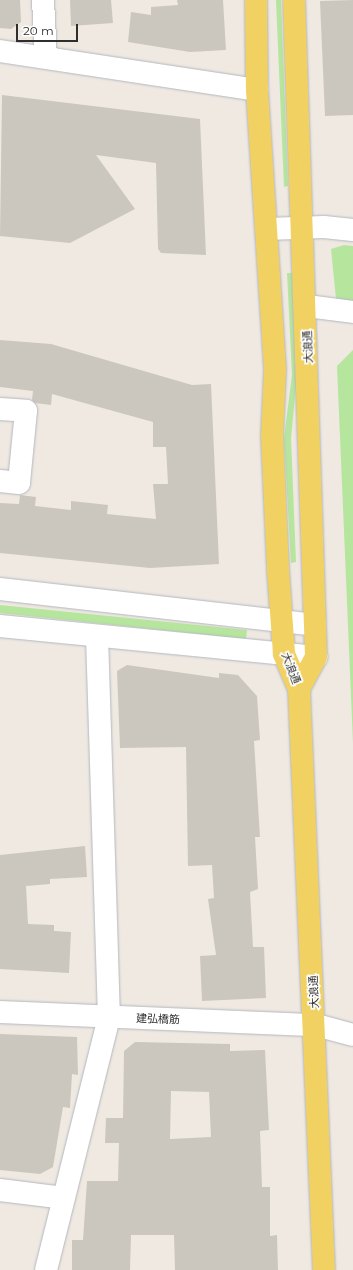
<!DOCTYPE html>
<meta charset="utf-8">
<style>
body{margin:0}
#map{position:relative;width:353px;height:1270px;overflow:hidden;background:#efe9e1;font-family:Montserrat,"Noto Sans JP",sans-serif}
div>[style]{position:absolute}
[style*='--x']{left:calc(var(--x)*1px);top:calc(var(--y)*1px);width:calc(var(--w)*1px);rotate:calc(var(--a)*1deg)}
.green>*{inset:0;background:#b6e59e}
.building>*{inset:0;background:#cbc7bf}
.roads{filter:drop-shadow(0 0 1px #b4b7c1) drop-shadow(0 0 1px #b4b7c1)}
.minor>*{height:22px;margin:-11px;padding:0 11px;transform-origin:11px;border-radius:11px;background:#fff}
.major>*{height:22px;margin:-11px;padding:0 11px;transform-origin:11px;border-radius:11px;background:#f2d163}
span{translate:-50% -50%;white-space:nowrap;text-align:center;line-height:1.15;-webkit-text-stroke:3.5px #fff;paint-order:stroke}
.street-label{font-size:11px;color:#2e2e2e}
.scale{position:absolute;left:16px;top:24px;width:62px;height:18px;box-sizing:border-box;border:2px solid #2e2e2e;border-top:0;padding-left:5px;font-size:12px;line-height:14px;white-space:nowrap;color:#2e2e2e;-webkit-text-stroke:3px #fff;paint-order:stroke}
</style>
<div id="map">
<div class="green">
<div style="clip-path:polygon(276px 0,281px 0,288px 186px,284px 187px)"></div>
<div style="clip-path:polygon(344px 245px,353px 246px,353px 302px,336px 299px,331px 249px)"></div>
<div style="clip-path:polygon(287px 273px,292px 273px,297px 376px,291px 438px,296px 562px,291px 563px,284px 438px,292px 375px)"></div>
<div style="clip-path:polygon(353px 350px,353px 743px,337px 366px)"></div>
<div style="clip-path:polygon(0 605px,247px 630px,246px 639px,0 613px)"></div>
</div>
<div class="building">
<div style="clip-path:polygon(0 0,20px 0,21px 22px,11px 29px,0 28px)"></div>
<div style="clip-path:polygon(70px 0,111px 0,113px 23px,71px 26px)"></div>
<div style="clip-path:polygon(177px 0,223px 0,226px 50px,190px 52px,128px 42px,131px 12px,151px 15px,151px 7px,178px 5px)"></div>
<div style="clip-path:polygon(353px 0,353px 115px,325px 116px,320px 1px)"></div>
<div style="clip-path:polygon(2px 95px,200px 119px,206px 255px,161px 253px,158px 249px,156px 163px,96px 155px,135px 209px,70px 243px,0 236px)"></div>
<div style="clip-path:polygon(0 340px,51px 344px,192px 385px,211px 384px,219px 564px,150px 568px,0 553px,0 503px,19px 504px,20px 495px,36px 497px,35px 506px,71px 510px,71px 501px,99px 504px,108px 505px,107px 514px,156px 519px,153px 484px,168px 484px,166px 447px,153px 447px,153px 422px,52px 394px,51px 405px,35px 403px,32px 400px,33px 391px,0 387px)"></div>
<div style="clip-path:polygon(127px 665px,219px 678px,219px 673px,238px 675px,257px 696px,260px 740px,254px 741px,260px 837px,255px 837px,258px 889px,250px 892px,253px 947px,264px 947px,266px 998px,202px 1001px,200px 956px,216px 955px,208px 899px,214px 898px,212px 865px,188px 866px,186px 747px,120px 748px,117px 671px)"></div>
<div style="clip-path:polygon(85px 846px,87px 877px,50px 879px,50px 884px,26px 886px,28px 924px,54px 925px,54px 931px,71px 932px,69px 973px,0 969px,0 855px)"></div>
<div style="clip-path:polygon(0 1034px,77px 1037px,78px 1075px,72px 1074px,70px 1108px,63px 1107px,53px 1167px,40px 1174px,0 1170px)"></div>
<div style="clip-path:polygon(evenodd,135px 1042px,230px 1044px,230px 1051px,265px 1050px,269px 1130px,260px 1131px,262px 1187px,270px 1187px,270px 1236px,277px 1235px,278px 1270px,175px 1270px,174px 1235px,131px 1235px,130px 1270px,72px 1270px,72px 1240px,83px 1240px,87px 1181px,118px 1181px,119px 1143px,105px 1143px,106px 1118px,123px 1118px,124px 1051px,135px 1042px,171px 1091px,209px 1092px,211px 1137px,170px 1139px,171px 1091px)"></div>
</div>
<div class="roads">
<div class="minor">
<div style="--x:43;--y:0;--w:57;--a:87"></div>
<div style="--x:0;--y:51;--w:260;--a:8.6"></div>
<div style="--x:267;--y:229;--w:57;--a:-2"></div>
<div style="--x:324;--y:227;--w:29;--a:6"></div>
<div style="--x:307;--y:306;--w:46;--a:7.4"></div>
<div style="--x:0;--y:409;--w:26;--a:4"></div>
<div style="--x:26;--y:411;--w:72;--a:95.6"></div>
<div style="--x:19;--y:483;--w:19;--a:-174"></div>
<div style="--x:0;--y:589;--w:317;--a:6.5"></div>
<div style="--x:0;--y:626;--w:318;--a:5.6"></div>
<div style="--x:0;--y:1012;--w:316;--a:2.4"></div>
<div style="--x:316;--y:1025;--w:38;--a:15"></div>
<div style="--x:0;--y:1190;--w:64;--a:7.1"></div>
<div style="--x:46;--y:1270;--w:260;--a:-76"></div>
<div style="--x:109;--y:1018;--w:382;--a:-91.8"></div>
</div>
<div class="major">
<div style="--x:256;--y:0;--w:90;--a:89.4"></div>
<div style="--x:257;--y:90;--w:281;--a:86.3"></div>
<div style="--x:275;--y:370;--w:66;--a:92.6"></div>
<div style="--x:272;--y:436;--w:134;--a:87.4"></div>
<div style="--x:278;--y:570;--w:84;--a:85.9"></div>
<div style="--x:284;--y:654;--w:38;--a:67"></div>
<div style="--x:299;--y:689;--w:582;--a:87.54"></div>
<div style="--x:294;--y:0;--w:657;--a:88.08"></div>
<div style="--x:316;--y:657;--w:36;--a:118"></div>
</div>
</div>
<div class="street-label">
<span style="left:308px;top:347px;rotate:-92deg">大浪通</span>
<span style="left:291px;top:668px;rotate:69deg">大浪通</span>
<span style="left:314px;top:992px;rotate:-93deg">大浪通</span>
<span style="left:158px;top:1019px;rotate:2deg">建弘橋筋</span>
</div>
<div class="scale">20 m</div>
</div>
